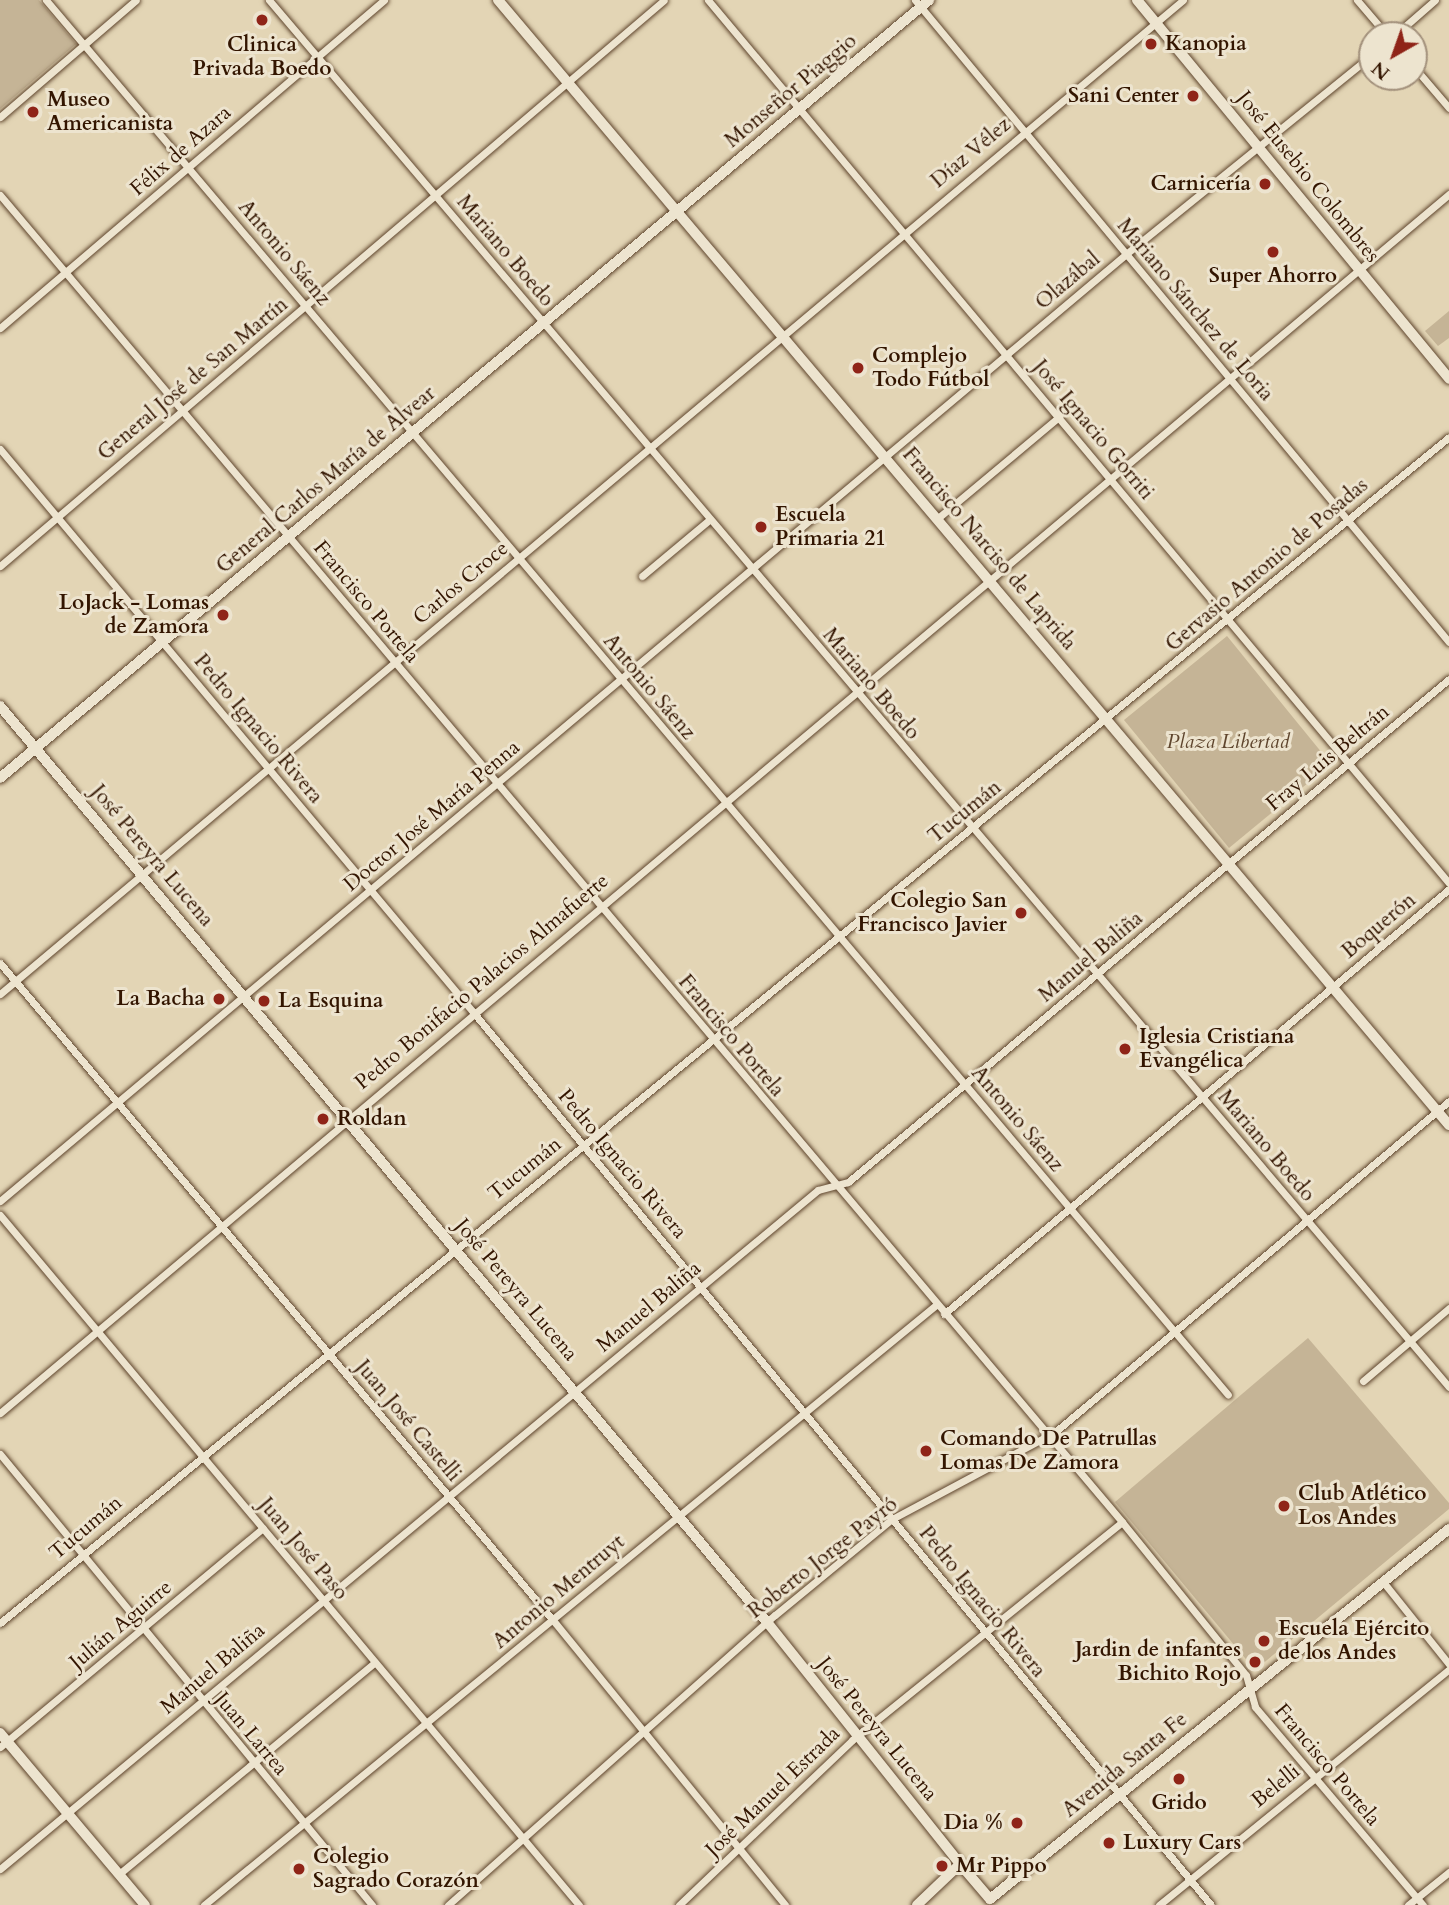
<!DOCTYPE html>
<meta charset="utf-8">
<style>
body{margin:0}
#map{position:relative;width:1449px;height:1905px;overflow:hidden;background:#e3d5b5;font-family:Cardo,serif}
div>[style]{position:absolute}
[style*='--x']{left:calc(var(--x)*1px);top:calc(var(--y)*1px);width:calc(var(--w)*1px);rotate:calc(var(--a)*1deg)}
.green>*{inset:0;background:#c5b496}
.roads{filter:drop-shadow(0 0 2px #5f452d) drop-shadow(0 0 2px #5f452d)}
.minor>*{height:7px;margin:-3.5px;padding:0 3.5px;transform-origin:3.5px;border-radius:3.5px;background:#ede4cf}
.tertiary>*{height:10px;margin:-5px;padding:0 5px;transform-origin:5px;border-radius:5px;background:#ede4cf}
.secondary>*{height:10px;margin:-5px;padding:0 5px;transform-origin:5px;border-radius:5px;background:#ede4cf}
.dots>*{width:19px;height:19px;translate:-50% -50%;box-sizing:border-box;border:4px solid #ede4cf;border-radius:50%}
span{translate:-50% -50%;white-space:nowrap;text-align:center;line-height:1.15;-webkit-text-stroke:6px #ede4cf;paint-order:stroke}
.poi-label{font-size:21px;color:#331500;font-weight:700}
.left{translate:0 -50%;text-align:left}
.right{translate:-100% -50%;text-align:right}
.street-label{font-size:21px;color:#331500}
.park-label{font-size:21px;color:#5f452d;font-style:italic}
.north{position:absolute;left:1358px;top:21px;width:70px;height:70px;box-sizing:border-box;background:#ede4cf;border:2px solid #a3917c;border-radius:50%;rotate:220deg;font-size:19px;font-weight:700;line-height:28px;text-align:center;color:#331500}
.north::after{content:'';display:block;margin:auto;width:24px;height:32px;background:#8f2418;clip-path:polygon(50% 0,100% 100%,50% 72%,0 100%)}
</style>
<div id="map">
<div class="green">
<div style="clip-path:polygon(0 0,39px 0,76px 44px,0 109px)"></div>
<div style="clip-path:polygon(1449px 311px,1449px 338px,1438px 346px,1425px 331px)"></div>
<div style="clip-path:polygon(1227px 636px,1331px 764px,1229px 848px,1124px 720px)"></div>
<div style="clip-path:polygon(1308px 1338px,1449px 1503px,1449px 1509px,1255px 1670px,1115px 1502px)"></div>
</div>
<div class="roads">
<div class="minor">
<div style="--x:46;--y:0;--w:1828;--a:49.72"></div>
<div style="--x:269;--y:0;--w:1821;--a:49.61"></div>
<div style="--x:708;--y:0;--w:1153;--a:50"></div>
<div style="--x:915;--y:0;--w:835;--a:50.25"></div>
<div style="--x:1357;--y:0;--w:46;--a:49.4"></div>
<div style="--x:1395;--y:35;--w:53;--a:-41.2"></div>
<div style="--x:1414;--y:67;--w:54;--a:49.5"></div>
<div style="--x:0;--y:117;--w:179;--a:-40.7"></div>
<div style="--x:0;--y:195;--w:1738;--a:49.78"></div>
<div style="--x:1122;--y:1522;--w:197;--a:51"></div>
<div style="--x:1246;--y:1675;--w:33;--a:74"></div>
<div style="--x:1255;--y:1707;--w:260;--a:49.7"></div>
<div style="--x:0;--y:328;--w:505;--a:-40.5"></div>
<div style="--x:0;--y:449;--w:735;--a:49.96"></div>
<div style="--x:473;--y:1012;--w:1158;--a:50.43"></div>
<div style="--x:938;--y:518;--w:158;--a:-39.9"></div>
<div style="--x:0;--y:566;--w:872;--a:-40.44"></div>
<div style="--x:642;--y:576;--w:87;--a:-39.9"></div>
<div style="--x:0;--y:963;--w:857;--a:49.92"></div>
<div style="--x:552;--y:1619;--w:369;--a:50.8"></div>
<div style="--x:0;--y:994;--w:1545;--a:-40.04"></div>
<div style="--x:0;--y:1201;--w:1471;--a:-40.06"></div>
<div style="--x:1126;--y:254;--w:316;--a:-39"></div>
<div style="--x:0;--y:1215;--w:901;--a:50"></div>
<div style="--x:944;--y:1314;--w:660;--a:-40.08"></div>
<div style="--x:1363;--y:1381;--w:113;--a:-40.3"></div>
<div style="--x:0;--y:1413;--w:1894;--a:-40.07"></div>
<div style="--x:0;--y:1454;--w:585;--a:50.48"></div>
<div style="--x:1384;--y:1583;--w:104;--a:51.3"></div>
<div style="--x:0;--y:1623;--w:1872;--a:-39.3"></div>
<div style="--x:0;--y:1747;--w:342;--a:-39.8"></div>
<div style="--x:0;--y:1869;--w:1063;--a:-39.7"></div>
<div style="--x:818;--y:1190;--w:31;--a:-15"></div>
<div style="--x:848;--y:1182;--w:784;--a:-39.93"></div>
<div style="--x:119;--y:1874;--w:332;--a:-39.6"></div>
<div style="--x:204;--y:1905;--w:946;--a:-39.34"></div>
<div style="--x:448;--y:1905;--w:437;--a:-41.6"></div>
<div style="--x:775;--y:1615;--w:151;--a:-39.4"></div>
<div style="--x:892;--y:1519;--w:185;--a:-28.1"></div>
<div style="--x:1055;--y:1432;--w:515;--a:-40.03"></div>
<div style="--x:679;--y:1905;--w:239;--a:-43.6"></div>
<div style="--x:852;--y:1740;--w:347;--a:-38.9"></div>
<div style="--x:1159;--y:1905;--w:374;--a:-39.1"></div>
<div style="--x:1408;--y:1905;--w:53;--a:-38.8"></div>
</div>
<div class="tertiary">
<div style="--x:498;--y:0;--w:1473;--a:49.79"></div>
<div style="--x:1137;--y:0;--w:491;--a:50.5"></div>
<div style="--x:0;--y:706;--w:1195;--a:50.06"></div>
<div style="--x:767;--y:1622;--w:310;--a:51.4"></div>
<div style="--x:0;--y:778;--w:1212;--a:-39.94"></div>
<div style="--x:0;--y:1733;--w:225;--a:49.9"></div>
</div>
<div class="secondary">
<div style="--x:917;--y:1905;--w:59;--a:-43.6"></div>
<div style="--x:960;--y:1864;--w:46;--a:49.4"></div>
<div style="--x:990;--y:1899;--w:590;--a:-38.87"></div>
</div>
</div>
<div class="dots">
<div style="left:262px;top:20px;background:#8f2418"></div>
<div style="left:1151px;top:44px;background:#8f2418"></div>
<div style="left:1193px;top:96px;background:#8f2418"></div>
<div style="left:33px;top:112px;background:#8f2418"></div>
<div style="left:1265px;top:184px;background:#8f2418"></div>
<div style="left:1273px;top:252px;background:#8f2418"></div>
<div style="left:858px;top:368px;background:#8f2418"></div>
<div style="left:761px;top:527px;background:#8f2418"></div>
<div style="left:223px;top:615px;background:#8f2418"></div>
<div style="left:1021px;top:913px;background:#8f2418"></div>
<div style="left:219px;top:999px;background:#8f2418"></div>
<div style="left:264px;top:1001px;background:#8f2418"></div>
<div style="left:1125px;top:1049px;background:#8f2418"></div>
<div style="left:323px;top:1119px;background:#8f2418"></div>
<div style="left:926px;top:1451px;background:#8f2418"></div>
<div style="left:1284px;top:1506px;background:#8f2418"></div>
<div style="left:1264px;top:1641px;background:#8f2418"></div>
<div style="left:1255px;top:1662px;background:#8f2418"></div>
<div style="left:1179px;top:1779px;background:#8f2418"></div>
<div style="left:1017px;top:1823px;background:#8f2418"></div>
<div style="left:1109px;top:1843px;background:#8f2418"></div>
<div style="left:942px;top:1866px;background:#8f2418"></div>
<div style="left:299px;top:1869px;background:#8f2418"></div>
</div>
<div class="poi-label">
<span class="left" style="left:1165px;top:44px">Kanopia</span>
<span style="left:262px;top:57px">Clinica<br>Privada Boedo</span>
<span class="right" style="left:1179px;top:96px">Sani Center</span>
<span class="left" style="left:47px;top:112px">Museo<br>Americanista</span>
<span class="right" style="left:1251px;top:184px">Carnicería</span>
<span style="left:1273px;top:276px">Super Ahorro</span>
<span class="left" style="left:872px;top:368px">Complejo<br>Todo Fútbol</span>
<span class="left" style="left:775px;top:527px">Escuela<br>Primaria 21</span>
<span class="right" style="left:209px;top:615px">LoJack - Lomas<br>de Zamora</span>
<span class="right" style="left:1007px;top:913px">Colegio San<br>Francisco Javier</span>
<span class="right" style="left:205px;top:999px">La Bacha</span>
<span class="left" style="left:278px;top:1001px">La Esquina</span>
<span class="left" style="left:1139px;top:1049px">Iglesia Cristiana<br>Evangélica</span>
<span class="left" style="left:337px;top:1119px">Roldan</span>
<span class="left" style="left:940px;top:1451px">Comando De Patrullas<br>Lomas De Zamora</span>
<span class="left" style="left:1298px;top:1506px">Club Atlético<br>Los Andes</span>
<span class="left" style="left:1278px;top:1641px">Escuela Ejército<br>de los Andes</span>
<span class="right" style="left:1241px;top:1662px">Jardin de infantes<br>Bichito Rojo</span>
<span style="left:1179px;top:1803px">Grido</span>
<span class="right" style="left:1003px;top:1823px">Dia %</span>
<span class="left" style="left:1123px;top:1843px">Luxury Cars</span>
<span class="left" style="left:313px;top:1869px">Colegio<br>Sagrado Corazón</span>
<span class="left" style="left:956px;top:1866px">Mr Pippo</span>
</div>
<div class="street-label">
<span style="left:791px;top:91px;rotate:-40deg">Monseñor Piaggio</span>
<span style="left:181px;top:151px;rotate:-41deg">Félix de Azara</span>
<span style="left:971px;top:153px;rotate:-40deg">Díaz Vélez</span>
<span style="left:1308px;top:177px;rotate:51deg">José Eusebio Colombres</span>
<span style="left:505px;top:251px;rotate:50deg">Mariano Boedo</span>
<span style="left:284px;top:253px;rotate:50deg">Antonio Sáenz</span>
<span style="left:1068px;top:281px;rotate:-40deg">Olazábal</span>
<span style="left:1195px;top:310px;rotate:50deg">Mariano Sánchez de Loria</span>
<span style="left:193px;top:379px;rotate:-40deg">General José de San Martín</span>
<span style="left:1093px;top:430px;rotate:50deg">José Ignacio Gorriti</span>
<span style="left:326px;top:480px;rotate:-40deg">General Carlos María de Alvear</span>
<span style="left:989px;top:549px;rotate:50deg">Francisco Narciso de Laprida</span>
<span style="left:1267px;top:565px;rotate:-40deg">Gervasio Antonio de Posadas</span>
<span style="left:461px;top:583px;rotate:-40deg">Carlos Croce</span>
<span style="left:366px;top:602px;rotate:50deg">Francisco Portela</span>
<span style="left:871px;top:684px;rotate:50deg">Mariano Boedo</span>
<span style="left:649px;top:687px;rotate:50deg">Antonio Sáenz</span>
<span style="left:258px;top:729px;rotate:50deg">Pedro Ignacio Rivera</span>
<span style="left:1328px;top:758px;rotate:-40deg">Fray Luis Beltrán</span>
<span style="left:965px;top:812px;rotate:-39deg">Tucumán</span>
<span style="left:432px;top:816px;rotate:-40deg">Doctor José María Penna</span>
<span style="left:152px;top:856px;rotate:50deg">José Pereyra Lucena</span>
<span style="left:1379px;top:926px;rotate:-40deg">Boquerón</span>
<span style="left:1091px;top:957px;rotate:-40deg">Manuel Baliña</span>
<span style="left:482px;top:982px;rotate:-40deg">Pedro Bonifacio Palacios Almafuerte</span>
<span style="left:731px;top:1036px;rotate:50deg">Francisco Portela</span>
<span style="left:1017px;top:1119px;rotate:50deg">Antonio Sáenz</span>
<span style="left:1266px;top:1146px;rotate:50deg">Mariano Boedo</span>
<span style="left:622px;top:1164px;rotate:50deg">Pedro Ignacio Rivera</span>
<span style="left:525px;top:1169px;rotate:-39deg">Tucumán</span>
<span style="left:516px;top:1290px;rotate:50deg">José Pereyra Lucena</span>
<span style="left:649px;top:1307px;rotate:-40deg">Manuel Baliña</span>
<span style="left:408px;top:1421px;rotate:50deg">Juan José Castelli</span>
<span style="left:86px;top:1528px;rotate:-40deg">Tucumán</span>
<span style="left:303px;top:1549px;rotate:50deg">Juan José Paso</span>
<span style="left:823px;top:1558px;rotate:-38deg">Roberto Jorge Payró</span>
<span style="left:559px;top:1592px;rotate:-40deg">Antonio Mentruyt</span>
<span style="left:982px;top:1602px;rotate:51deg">Pedro Ignacio Rivera</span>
<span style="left:121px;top:1625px;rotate:-40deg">Julián Aguirre</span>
<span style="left:213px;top:1669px;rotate:-40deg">Manuel Baliña</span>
<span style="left:877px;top:1729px;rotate:51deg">José Pereyra Lucena</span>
<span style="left:251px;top:1734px;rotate:50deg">Juan Larrea</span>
<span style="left:1125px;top:1765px;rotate:-39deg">Avenida Santa Fe</span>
<span style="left:1327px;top:1765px;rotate:50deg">Francisco Portela</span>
<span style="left:1276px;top:1786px;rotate:-39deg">Belelli</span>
<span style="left:773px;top:1792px;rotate:-44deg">José Manuel Estrada</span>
</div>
<div class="park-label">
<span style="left:1228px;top:742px">Plaza Libertad</span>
</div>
<div class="north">N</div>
</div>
